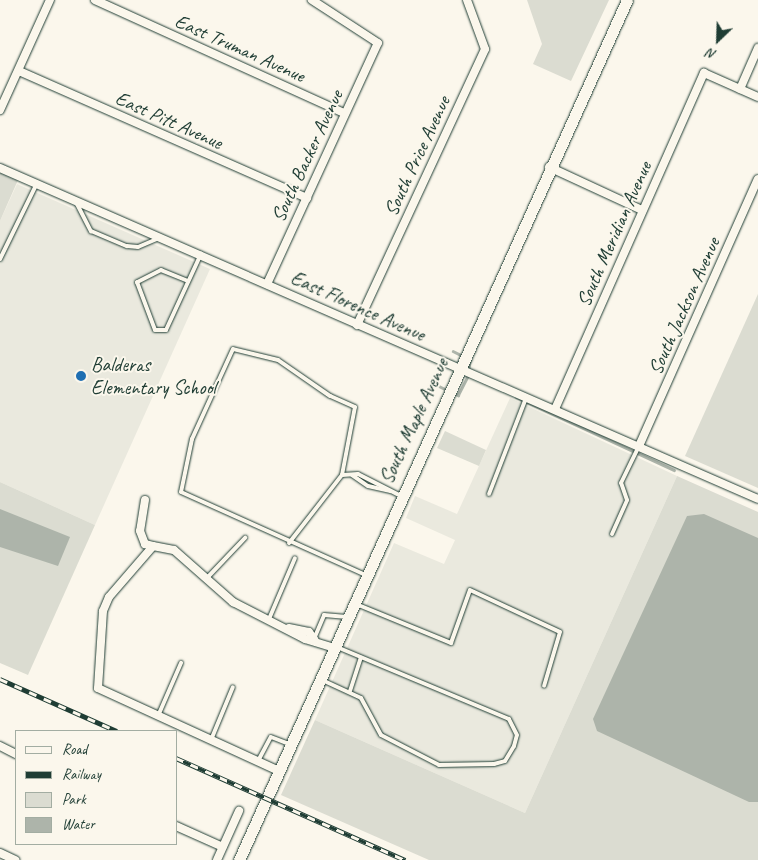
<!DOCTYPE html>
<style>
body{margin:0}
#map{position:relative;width:758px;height:860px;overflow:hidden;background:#fbf7ec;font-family:Caveat,sans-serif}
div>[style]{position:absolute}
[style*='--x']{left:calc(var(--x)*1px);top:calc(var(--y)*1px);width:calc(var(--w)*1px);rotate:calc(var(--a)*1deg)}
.built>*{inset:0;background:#eae9de}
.green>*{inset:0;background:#dbdcd1}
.water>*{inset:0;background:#adb4aa}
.stream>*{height:2.5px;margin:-1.25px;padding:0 1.25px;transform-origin:1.25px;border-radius:1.25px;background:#adb4aa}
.roads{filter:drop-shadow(0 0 1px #1f3d34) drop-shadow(0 0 1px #1f3d34)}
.service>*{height:4px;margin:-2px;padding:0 2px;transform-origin:2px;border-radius:2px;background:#fbf7ec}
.minor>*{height:8px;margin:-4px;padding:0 4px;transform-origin:4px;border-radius:4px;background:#fbf7ec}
.secondary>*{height:11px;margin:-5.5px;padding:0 5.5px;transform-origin:5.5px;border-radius:5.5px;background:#fbf7ec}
.rail>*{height:4.5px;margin-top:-2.25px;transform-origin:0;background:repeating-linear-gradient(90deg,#fbf7ec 0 8px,#1f3d34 0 16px);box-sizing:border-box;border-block:1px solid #1f3d34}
.dots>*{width:14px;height:14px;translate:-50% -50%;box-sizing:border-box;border:2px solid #fbf7ec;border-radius:50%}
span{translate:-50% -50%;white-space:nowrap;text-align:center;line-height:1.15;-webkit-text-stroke:4px #fbf7ec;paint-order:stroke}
.street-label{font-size:20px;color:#1f3d34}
.poi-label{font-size:20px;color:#1f3d34}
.left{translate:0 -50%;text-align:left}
.legend{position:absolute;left:15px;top:730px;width:162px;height:115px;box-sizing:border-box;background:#fbf7ec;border:1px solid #a3ada2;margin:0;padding:6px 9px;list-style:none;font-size:15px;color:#1f3d34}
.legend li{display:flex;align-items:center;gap:10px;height:25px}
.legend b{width:25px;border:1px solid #a3ada2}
.north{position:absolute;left:693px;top:15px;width:50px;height:50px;-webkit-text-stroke:4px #fbf7ec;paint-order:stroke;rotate:204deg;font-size:14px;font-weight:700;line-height:20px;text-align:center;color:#1f3d34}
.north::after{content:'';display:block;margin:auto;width:18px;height:22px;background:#1f3d34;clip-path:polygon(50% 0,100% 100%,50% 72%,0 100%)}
</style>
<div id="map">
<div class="built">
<div style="clip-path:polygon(17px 184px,210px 269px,95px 525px,0 482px,0 221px)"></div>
<div style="clip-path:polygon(510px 398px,677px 476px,525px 813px,315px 720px,394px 543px,444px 564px,455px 540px,406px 518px,415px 496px,457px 514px)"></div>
</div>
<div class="green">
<div style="clip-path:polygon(527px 0,609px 0,571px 81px,533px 64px,542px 44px)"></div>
<div style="clip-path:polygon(0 172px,18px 180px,0 221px)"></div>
<div style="clip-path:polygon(758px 294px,758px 488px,685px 456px)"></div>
<div style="clip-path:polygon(445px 431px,486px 450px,479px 466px,437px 448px)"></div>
<div style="clip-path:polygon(677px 476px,758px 512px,758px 860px,429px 860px,281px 795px,315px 720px,525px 813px)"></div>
<div style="clip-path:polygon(0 482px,95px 525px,28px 675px,0 663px)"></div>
</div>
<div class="water">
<div style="clip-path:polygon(0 509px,70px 537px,58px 566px,0 547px)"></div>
<div style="clip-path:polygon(704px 514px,758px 538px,758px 802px,749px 802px,597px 731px,593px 719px,687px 516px)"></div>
</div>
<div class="stream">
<div style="--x:453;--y:351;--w:11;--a:27"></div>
<div style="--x:468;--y:371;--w:12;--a:-81"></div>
<div style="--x:439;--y:386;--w:9;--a:27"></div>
<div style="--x:452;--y:392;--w:7;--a:27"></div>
<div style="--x:458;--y:395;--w:22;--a:-63"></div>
<div style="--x:516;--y:397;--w:174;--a:24.8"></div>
</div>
<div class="roads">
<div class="service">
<div style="--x:76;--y:202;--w:33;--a:63"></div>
<div style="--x:91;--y:231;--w:39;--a:23"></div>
<div style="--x:127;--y:246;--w:11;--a:5"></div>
<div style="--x:138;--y:247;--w:23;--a:-23"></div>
<div style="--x:0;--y:259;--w:85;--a:-64"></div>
<div style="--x:188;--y:281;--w:29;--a:-158"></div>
<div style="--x:161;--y:270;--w:27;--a:153"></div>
<div style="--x:137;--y:282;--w:51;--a:69.4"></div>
<div style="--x:155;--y:330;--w:11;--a:0"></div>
<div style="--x:166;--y:330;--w:84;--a:-65.3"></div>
<div style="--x:342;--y:475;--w:69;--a:-79.2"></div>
<div style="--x:355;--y:407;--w:27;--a:-156"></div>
<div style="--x:330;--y:396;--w:63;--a:-145.3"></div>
<div style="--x:278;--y:360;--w:46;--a:-166.3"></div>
<div style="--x:233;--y:349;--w:99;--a:114.5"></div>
<div style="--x:192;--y:439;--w:54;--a:101.7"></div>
<div style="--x:181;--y:492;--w:203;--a:24.2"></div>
<div style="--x:352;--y:475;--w:19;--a:35"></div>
<div style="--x:368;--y:486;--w:23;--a:13"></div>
<div style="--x:489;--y:494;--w:103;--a:-68.9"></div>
<div style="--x:612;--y:534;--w:37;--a:-66"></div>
<div style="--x:627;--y:500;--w:18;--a:-109"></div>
<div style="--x:621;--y:483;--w:41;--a:-64.1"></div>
<div style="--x:289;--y:543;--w:86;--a:-52.1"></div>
<div style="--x:342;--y:475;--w:16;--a:-4"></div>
<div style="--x:358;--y:474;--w:48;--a:27.1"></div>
<div style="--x:206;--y:579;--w:57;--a:-46.4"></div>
<div style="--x:356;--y:604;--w:103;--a:22.3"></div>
<div style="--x:451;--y:643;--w:56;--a:-70.3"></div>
<div style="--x:470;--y:590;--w:99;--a:25"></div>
<div style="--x:560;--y:632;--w:56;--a:106.5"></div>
<div style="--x:269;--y:619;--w:66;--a:-66.9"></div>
<div style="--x:314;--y:639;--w:26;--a:-67"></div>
<div style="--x:324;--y:615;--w:23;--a:5"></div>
<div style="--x:322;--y:680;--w:43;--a:24.8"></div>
<div style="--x:361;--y:698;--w:42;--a:61.6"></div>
<div style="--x:381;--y:735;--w:65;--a:27.3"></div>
<div style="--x:439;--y:765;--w:55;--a:-1"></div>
<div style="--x:494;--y:764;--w:11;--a:-15"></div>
<div style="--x:505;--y:761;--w:17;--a:-59"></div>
<div style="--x:514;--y:746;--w:11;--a:-75"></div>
<div style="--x:517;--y:735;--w:18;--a:-117"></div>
<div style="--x:509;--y:719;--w:186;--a:-157.3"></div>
<div style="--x:350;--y:691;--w:35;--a:-72"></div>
<div style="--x:158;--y:716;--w:58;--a:-66.5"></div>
<div style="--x:211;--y:740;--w:57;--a:-67.5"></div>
<div style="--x:258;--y:761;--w:27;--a:-62"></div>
<div style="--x:271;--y:737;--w:19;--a:21"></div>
</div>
<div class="minor">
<div style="--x:95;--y:0;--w:273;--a:24.4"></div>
<div style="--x:19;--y:71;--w:315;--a:23.8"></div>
<div style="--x:740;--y:89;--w:45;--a:-66.3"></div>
<div style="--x:0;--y:110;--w:121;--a:-65.6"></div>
<div style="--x:549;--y:167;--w:102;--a:24.8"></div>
<div style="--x:0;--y:168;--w:827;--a:23.59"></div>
<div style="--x:267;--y:284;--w:265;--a:-65.3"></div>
<div style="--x:378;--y:43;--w:79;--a:-146.9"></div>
<div style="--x:357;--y:325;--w:304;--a:-65.1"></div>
<div style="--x:485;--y:49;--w:52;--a:-110.2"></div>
<div style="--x:555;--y:409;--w:368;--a:-66.1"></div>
<div style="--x:704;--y:73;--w:59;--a:24"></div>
<div style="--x:639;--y:446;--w:292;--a:-66"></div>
<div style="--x:145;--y:500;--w:31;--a:99"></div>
<div style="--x:140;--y:531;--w:14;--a:69"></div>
<div style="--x:145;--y:544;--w:8;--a:14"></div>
<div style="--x:289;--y:628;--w:20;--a:11"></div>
<div style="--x:309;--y:632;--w:9;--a:54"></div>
<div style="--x:0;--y:746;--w:18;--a:27"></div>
<div style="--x:279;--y:771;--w:199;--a:-155.4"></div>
<div style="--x:98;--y:688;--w:77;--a:-86.3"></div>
<div style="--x:103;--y:611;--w:15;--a:-67"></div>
<div style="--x:109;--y:597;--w:67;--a:-49.2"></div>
<div style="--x:153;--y:546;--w:21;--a:11"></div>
<div style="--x:174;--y:550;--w:79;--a:41.4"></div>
<div style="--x:233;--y:602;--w:81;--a:27.2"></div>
<div style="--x:305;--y:639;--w:30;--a:17"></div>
<div style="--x:176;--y:826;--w:51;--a:24.1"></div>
<div style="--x:0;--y:853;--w:17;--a:25"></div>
<div style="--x:217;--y:860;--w:54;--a:-65.8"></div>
</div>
<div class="secondary">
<div style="--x:239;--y:860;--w:943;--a:-65.72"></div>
</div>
</div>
<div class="rail">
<div style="--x:0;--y:679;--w:128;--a:24"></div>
<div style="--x:176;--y:758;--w:251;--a:24"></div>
</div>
<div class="dots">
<div style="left:81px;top:376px;background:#1f6fb2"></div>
</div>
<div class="street-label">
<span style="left:240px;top:48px;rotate:24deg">East Truman Avenue</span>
<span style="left:169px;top:120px;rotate:24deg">East Pitt Avenue</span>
<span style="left:307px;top:156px;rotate:-65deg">South Backer Avenue</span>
<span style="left:417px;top:156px;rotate:-65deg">South Price Avenue</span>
<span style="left:614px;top:234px;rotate:-66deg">South Meridian Avenue</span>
<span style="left:358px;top:306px;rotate:24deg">East Florence Avenue</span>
<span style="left:684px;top:306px;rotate:-66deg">South Jackson Avenue</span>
<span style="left:414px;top:421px;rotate:-65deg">South Maple Avenue</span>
</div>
<div class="poi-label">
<span class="left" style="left:91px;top:376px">Balderas<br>Elementary School</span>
</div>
<ul class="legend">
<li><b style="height:6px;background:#fbf7ec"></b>Road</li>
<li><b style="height:6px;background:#1f3d34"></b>Railway</li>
<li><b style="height:14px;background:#dbdcd1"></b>Park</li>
<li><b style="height:14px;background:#adb4aa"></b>Water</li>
</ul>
<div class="north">N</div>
</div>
